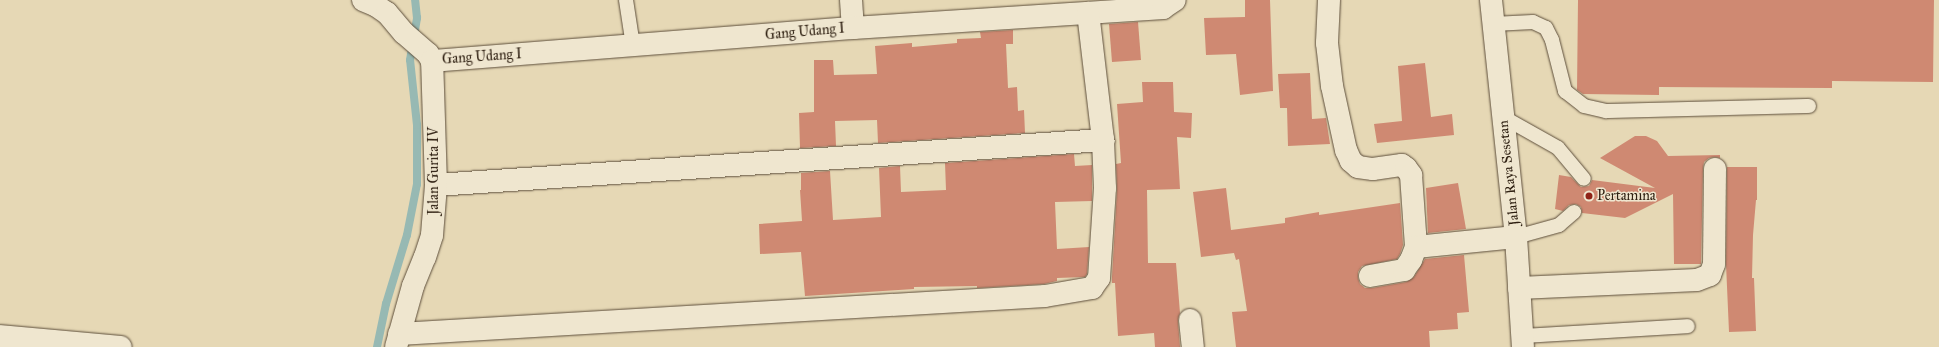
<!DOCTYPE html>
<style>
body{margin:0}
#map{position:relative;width:1939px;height:347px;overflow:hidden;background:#e6d8b5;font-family:"IM FELL Great Primer",serif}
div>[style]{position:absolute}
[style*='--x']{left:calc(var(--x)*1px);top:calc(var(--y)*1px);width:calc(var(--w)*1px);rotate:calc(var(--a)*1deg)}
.stream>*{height:8px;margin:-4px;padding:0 4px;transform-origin:4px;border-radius:4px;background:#97b9b3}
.building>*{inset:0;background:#cf8972}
.roads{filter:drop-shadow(0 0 1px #5d4e3b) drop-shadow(0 0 1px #5d4e3b)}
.service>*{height:14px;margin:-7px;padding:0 7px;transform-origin:7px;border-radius:7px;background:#efe6cf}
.minor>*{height:22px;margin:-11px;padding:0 11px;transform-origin:11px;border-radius:11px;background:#efe6cf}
.secondary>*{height:22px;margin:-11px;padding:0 11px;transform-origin:11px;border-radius:11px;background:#efe6cf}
.dots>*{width:11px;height:11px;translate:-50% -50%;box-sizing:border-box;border:2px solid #efe6cf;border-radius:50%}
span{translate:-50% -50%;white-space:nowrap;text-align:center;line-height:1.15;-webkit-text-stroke:3px #efe6cf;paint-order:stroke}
.street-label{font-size:14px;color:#2f2012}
.poi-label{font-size:14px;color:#2f2012}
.left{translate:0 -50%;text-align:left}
</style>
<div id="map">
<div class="stream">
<div style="--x:377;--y:347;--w:44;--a:-78.2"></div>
<div style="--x:386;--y:304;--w:72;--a:-73.1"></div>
<div style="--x:407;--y:235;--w:52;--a:-78.9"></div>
<div style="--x:417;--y:184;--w:59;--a:-90"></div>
<div style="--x:417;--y:125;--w:65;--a:-96.1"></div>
<div style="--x:410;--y:60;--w:43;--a:-80.5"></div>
<div style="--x:417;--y:18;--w:18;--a:-96"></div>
</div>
<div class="building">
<div style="clip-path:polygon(1245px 0,1270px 0,1273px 91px,1240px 95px,1236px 54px,1206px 55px,1204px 18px,1245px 17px)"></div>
<div style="clip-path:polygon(1578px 0,1934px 0,1933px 82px,1832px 81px,1832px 88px,1659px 87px,1659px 95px,1583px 94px,1577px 90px)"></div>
<div style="clip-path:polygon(1138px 22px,1141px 60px,1112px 62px,1109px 24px)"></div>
<div style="clip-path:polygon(1013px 30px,1013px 44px,1006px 44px,1008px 88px,1017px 87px,1018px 111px,1024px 110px,1025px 133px,878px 143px,877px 120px,835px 121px,836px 146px,800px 148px,799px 113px,814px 112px,814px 60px,833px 60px,834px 75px,877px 74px,875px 46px,912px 43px,912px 47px,957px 43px,957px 39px,981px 38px,980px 32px)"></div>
<div style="clip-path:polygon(1425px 63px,1431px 117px,1452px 114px,1454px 135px,1377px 143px,1374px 124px,1402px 121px,1398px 66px)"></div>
<div style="clip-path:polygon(1310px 73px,1312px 119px,1326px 118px,1330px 144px,1288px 146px,1287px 108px,1280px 108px,1278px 74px)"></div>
<div style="clip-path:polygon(1142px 82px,1173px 82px,1174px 112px,1192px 113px,1191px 138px,1177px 137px,1180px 189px,1147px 190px,1148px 263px,1176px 263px,1180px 313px,1178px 321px,1180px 347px,1155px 347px,1154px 333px,1118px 336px,1115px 283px,1112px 283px,1112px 277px,1117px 189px,1116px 164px,1121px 163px,1117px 104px,1143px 102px)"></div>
<div style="clip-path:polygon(1635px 136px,1646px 136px,1657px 141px,1668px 156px,1720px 155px,1720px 158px,1715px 157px,1709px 158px,1704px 162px,1703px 168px,1701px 264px,1674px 264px,1673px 194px,1625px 218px,1582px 213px,1581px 207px,1576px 204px,1569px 205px,1563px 211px,1555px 209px,1559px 175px,1571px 177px,1581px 187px,1589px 186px,1592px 180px,1655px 188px,1600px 158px)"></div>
<div style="clip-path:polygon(1074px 154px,1075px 166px,1092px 165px,1092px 201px,1055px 202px,1057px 249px,1089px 247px,1087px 274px,1085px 277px,1057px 278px,1057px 281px,1044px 284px,977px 288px,977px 286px,914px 287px,914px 289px,805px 296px,801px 252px,760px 254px,759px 224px,802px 221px,800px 190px,801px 190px,801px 173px,830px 171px,833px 220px,881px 217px,879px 168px,900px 166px,901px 192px,946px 190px,945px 163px)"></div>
<div style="clip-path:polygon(1727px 167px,1757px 167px,1757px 200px,1756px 200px,1753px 235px,1752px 278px,1754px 278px,1756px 331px,1729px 332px,1726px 264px)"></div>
<div style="clip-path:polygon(1458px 183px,1466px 229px,1428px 233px,1426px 188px)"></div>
<div style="clip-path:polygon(1226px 188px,1231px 230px,1285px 223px,1285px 218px,1319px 212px,1319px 215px,1400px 203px,1403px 245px,1400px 254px,1397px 259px,1362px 266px,1358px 272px,1358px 278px,1360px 284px,1365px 288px,1372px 288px,1406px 282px,1414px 277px,1425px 259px,1464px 255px,1469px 312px,1457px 313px,1458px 329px,1429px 331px,1430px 347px,1236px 347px,1232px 312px,1247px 311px,1239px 259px,1236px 260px,1234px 253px,1201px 257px,1193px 192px)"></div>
</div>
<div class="roads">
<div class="service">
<div style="--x:626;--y:0;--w:47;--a:81.3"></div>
<div style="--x:1493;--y:24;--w:40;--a:-2.9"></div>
<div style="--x:1533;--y:22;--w:14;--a:25"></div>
<div style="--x:1546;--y:28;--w:13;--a:63"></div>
<div style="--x:1552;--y:40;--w:53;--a:75.7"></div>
<div style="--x:1565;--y:91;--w:24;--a:38"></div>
<div style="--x:1584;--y:106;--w:23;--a:13"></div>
<div style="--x:1606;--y:111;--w:203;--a:-1.4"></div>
<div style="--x:1503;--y:117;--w:63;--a:29.4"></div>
<div style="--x:1558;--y:148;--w:40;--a:50"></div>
<div style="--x:1516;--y:237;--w:45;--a:-15.6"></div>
<div style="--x:1559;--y:225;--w:20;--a:-41"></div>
<div style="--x:1522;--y:336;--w:166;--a:-3.4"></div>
</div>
<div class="minor">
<div style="--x:363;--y:0;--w:13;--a:23"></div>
<div style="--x:375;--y:5;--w:14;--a:34"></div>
<div style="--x:387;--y:13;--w:26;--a:50"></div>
<div style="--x:404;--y:33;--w:32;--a:41"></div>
<div style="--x:428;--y:54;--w:8;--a:60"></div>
<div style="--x:851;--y:0;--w:28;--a:86"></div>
<div style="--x:1329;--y:0;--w:43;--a:92.7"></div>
<div style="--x:1327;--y:43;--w:43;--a:83.4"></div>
<div style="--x:1332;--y:86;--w:66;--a:77.7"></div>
<div style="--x:1346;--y:150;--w:12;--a:66"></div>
<div style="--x:1351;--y:161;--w:9;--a:41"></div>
<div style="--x:1358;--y:167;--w:15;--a:8"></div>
<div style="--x:1373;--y:169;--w:29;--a:-8"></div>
<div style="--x:1402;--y:165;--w:5;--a:37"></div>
<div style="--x:1406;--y:168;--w:9;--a:54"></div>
<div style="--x:1411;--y:175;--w:72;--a:86"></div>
<div style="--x:1416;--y:247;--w:100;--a:-5.7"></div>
<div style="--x:432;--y:61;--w:422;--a:-4.5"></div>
<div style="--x:853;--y:28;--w:311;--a:-3.7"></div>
<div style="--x:1163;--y:8;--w:14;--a:-34"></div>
<div style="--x:436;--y:185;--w:669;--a:-3.86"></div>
<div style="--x:1370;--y:276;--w:35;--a:-10"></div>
<div style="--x:1404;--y:270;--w:12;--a:-55"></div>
<div style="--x:1411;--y:260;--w:14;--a:-69"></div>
<div style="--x:1519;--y:288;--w:178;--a:-2.6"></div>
<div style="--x:1697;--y:280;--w:14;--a:-21"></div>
<div style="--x:1710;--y:275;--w:12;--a:-70"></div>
<div style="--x:1714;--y:264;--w:95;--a:-89.4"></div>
<div style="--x:1190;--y:320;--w:27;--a:84"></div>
<div style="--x:399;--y:334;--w:647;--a:-3.37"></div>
<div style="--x:1045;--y:296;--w:48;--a:-9.7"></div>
<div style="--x:1092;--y:288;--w:12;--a:-55"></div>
<div style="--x:1099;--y:278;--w:90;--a:-86.2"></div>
<div style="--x:1105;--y:188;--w:48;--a:-92.4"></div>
<div style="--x:1103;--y:140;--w:128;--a:-96.7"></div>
<div style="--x:0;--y:336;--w:121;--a:5.2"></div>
<div style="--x:396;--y:347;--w:63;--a:-74.4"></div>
<div style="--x:413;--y:286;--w:31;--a:-68"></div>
<div style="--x:425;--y:257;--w:23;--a:-72"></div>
<div style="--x:432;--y:235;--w:50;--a:-85.4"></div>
<div style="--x:436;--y:185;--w:124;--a:-91.8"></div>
</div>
<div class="secondary">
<div style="--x:1491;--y:0;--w:238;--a:84"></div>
<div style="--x:1516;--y:237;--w:110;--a:86.4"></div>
</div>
</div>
<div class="dots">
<div style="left:1589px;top:196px;background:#8f2418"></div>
</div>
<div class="street-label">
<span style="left:805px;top:32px;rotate:-5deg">Gang Udang I</span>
<span style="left:482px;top:57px;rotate:-4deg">Gang Udang I</span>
<span style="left:434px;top:171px;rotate:-90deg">Jalan Gurita IV</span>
<span style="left:1509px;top:173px;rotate:-96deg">Jalan Raya Sesetan</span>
</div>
<div class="poi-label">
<span class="left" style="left:1597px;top:196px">Pertamina</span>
</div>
</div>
